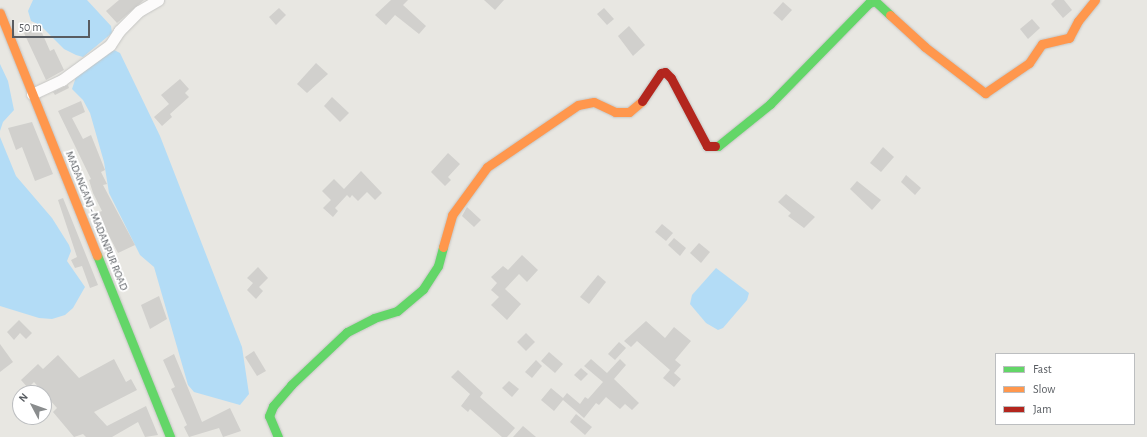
<!DOCTYPE html>
<style>
body{margin:0}
#map{position:relative;width:1147px;height:437px;overflow:hidden;background:#e8e7e2;font-family:"Alegreya Sans",sans-serif}
div>[style]{position:absolute}
[style*='--x']{left:calc(var(--x)*1px);top:calc(var(--y)*1px);width:calc(var(--w)*1px);rotate:calc(var(--a)*1deg)}
.water>*{inset:0;background:#b3dcf6}
.building>*{inset:0;background:#d1d0cd}
.roads{filter:drop-shadow(0 0 1px #c5c5c3) drop-shadow(0 0 1px #c5c5c3)}
.street>*{height:11px;margin:-5.5px;padding:0 5.5px;transform-origin:5.5px;border-radius:5.5px;background:#fcfbfb}
.fast>*{height:9px;margin:-4.5px;padding:0 4.5px;transform-origin:4.5px;border-radius:4.5px;background:#63d668}
.slow>*{height:9px;margin:-4.5px;padding:0 4.5px;transform-origin:4.5px;border-radius:4.5px;background:#ff974d}
.jam>*{height:9px;margin:-4.5px;padding:0 4.5px;transform-origin:4.5px;border-radius:4.5px;background:#b3261e}
span{translate:-50% -50%;white-space:nowrap;text-align:center;line-height:1.15;-webkit-text-stroke:4px #fff;paint-order:stroke}
.street-label{font-size:11px;color:#585c61}
.legend{position:absolute;left:995px;top:353px;width:140px;height:72px;box-sizing:border-box;background:#fff;border:1px solid #bcbec0;margin:0;padding:5px 7px;list-style:none;font-size:12px;color:#585c61}
.legend li{display:flex;align-items:center;gap:8px;height:20px}
.legend b{width:20px;border:1px solid #bcbec0}
.north{position:absolute;left:12px;top:385px;width:40px;height:40px;box-sizing:border-box;background:#fff;border:1px solid #bcbec0;border-radius:50%;rotate:311deg;font-size:11px;font-weight:700;line-height:16px;text-align:center;color:#585c61}
.north::after{content:'';display:block;margin:auto;width:14px;height:18px;background:#8a8d8e;clip-path:polygon(50% 0,100% 100%,50% 72%,0 100%)}
.scale{position:absolute;left:12px;top:20px;width:78px;height:18px;box-sizing:border-box;border:2px solid #585c61;border-top:0;padding-left:5px;font-size:12px;line-height:14px;white-space:nowrap;color:#585c61;-webkit-text-stroke:3px #fff;paint-order:stroke}
</style>
<div id="map">
<div class="water">
<div style="clip-path:polygon(33px 0,87px 0,111px 26px,112px 33px,83px 57px,76px 55px,64px 49px,40px 25px,31px 21px,28px 11px)"></div>
<div style="clip-path:polygon(114px 50px,120px 53px,160px 136px,242px 347px,249px 394px,240px 405px,194px 392px,188px 385px,154px 267px,140px 255px,109px 193px,104px 162px,90px 113px,83px 100px,72px 89px,76px 77px)"></div>
<div style="clip-path:polygon(0 64px,8px 81px,14px 110px,3px 122px,0 131px)"></div>
<div style="clip-path:polygon(0 137px,16px 176px,52px 218px,69px 245px,71px 251px,67px 261px,85px 287px,73px 308px,65px 315px,52px 319px,39px 318px,0 306px)"></div>
<div style="clip-path:polygon(716px 268px,749px 293px,747px 300px,723px 328px,718px 330px,706px 323px,690px 304px,692px 295px)"></div>
</div>
<div class="building">
<div style="clip-path:polygon(119px 0,144px 0,117px 23px,106px 11px)"></div>
<div style="clip-path:polygon(391px 0,408px 0,403px 5px,426px 26px,419px 34px,395px 15px,386px 25px,375px 15px)"></div>
<div style="clip-path:polygon(484px 0,504px 0,495px 10px)"></div>
<div style="clip-path:polygon(1055px 0,1064px 0,1072px 10px,1063px 18px,1051px 4px)"></div>
<div style="clip-path:polygon(783px 2px,792px 10px,782px 21px,773px 13px)"></div>
<div style="clip-path:polygon(279px 8px,286px 15px,276px 25px,269px 17px)"></div>
<div style="clip-path:polygon(604px 8px,614px 19px,607px 25px,597px 14px)"></div>
<div style="clip-path:polygon(1032px 19px,1040px 28px,1028px 39px,1020px 29px)"></div>
<div style="clip-path:polygon(39px 26px,50px 51px,54px 49px,64px 70px,46px 80px,24px 33px)"></div>
<div style="clip-path:polygon(629px 26px,645px 45px,633px 56px,618px 36px)"></div>
<div style="clip-path:polygon(316px 63px,328px 74px,307px 93px,297px 84px)"></div>
<div style="clip-path:polygon(180px 79px,189px 89px,185px 93px,189px 97px,170px 114px,172px 117px,162px 126px,154px 117px,169px 104px,161px 95px)"></div>
<div style="clip-path:polygon(68px 85px,69px 88px,55px 95px,53px 92px)"></div>
<div style="clip-path:polygon(332px 97px,349px 113px,340px 122px,324px 106px)"></div>
<div style="clip-path:polygon(81px 101px,85px 112px,72px 118px,83px 139px,91px 135px,105px 170px,101px 172px,107px 184px,103px 185px,135px 245px,118px 253px,97px 213px,102px 211px,93px 193px,89px 180px,91px 179px,58px 111px)"></div>
<div style="clip-path:polygon(32px 122px,53px 174px,35px 181px,22px 147px,16px 150px,8px 128px)"></div>
<div style="clip-path:polygon(883px 147px,894px 157px,881px 172px,870px 163px)"></div>
<div style="clip-path:polygon(448px 153px,460px 164px,448px 177px,451px 180px,445px 186px,431px 172px)"></div>
<div style="clip-path:polygon(361px 171px,382px 193px,375px 200px,367px 192px,358px 201px,352px 195px,350px 198px,347px 195px,335px 208px,338px 211px,333px 217px,323px 208px,331px 200px,322px 191px,334px 179px,344px 189px)"></div>
<div style="clip-path:polygon(906px 175px,921px 188px,915px 195px,901px 182px)"></div>
<div style="clip-path:polygon(857px 181px,881px 200px,872px 210px,850px 189px)"></div>
<div style="clip-path:polygon(786px 194px,815px 217px,804px 228px,788px 216px,791px 213px,778px 202px)"></div>
<div style="clip-path:polygon(63px 198px,98px 285px,90px 288px,82px 266px,75px 268px,71px 260px,77px 257px,58px 200px)"></div>
<div style="clip-path:polygon(467px 207px,481px 220px,474px 227px,462px 216px)"></div>
<div style="clip-path:polygon(662px 224px,673px 233px,666px 241px,655px 232px)"></div>
<div style="clip-path:polygon(674px 238px,686px 248px,680px 256px,668px 245px)"></div>
<div style="clip-path:polygon(699px 243px,710px 252px,701px 263px,690px 253px)"></div>
<div style="clip-path:polygon(522px 255px,538px 270px,527px 282px,519px 274px,505px 289px,521px 304px,507px 320px,491px 305px,499px 297px,491px 290px,497px 283px,491px 277px,503px 266px,508px 270px)"></div>
<div style="clip-path:polygon(258px 267px,268px 278px,259px 287px,263px 291px,256px 299px,247px 290px,253px 283px,247px 278px)"></div>
<div style="clip-path:polygon(598px 275px,606px 282px,589px 304px,580px 297px)"></div>
<div style="clip-path:polygon(159px 296px,167px 319px,150px 329px,141px 305px)"></div>
<div style="clip-path:polygon(19px 320px,32px 333px,26px 339px,20px 333px,14px 340px,7px 332px)"></div>
<div style="clip-path:polygon(646px 321px,665px 338px,674px 327px,691px 341px,675px 360px,681px 365px,674px 373px,681px 379px,674px 387px,663px 378px,670px 370px,637px 341px,631px 347px,624px 341px)"></div>
<div style="clip-path:polygon(526px 333px,535px 342px,526px 351px,517px 342px)"></div>
<div style="clip-path:polygon(619px 342px,626px 348px,615px 360px,608px 354px)"></div>
<div style="clip-path:polygon(0 344px,13px 362px,0 372px)"></div>
<div style="clip-path:polygon(254px 351px,266px 371px,257px 376px,245px 357px)"></div>
<div style="clip-path:polygon(549px 352px,563px 364px,555px 373px,541px 361px)"></div>
<div style="clip-path:polygon(174px 354px,202px 422px,230px 408px,241px 431px,223px 437px,219px 428px,189px 437px,184px 427px,187px 425px,171px 389px,175px 387px,163px 360px)"></div>
<div style="clip-path:polygon(58px 355px,79px 378px,114px 359px,126px 382px,131px 379px,137px 390px,94px 412px,107px 426px,146px 406px,158px 435px,145px 437px,138px 422px,112px 437px,86px 437px,83px 434px,74px 437px,53px 412px,57px 408px,34px 382px,28px 388px,21px 380px,38px 364px,43px 369px)"></div>
<div style="clip-path:polygon(591px 359px,607px 373px,620px 359px,626px 365px,614px 379px,639px 403px,632px 410px,625px 404px,620px 409px,606px 397px,599px 405px,596px 403px,584px 418px,563px 400px,554px 411px,541px 400px,551px 388px,563px 398px,567px 393px,580px 404px,585px 397px,588px 399px,603px 382px,584px 366px)"></div>
<div style="clip-path:polygon(536px 360px,542px 366px,532px 378px,525px 372px)"></div>
<div style="clip-path:polygon(581px 368px,588px 374px,581px 381px,574px 375px)"></div>
<div style="clip-path:polygon(458px 370px,483px 393px,480px 397px,515px 428px,507px 437px,502px 437px,470px 409px,468px 412px,461px 406px,470px 394px,451px 377px)"></div>
<div style="clip-path:polygon(509px 381px,519px 389px,512px 397px,502px 388px)"></div>
<div style="clip-path:polygon(576px 414px,592px 427px,585px 435px,570px 422px)"></div>
<div style="clip-path:polygon(523px 426px,536px 437px,513px 437px)"></div>
</div>
<div class="roads">
<div class="street">
<div style="--x:32;--y:94;--w:33;--a:-25"></div>
<div style="--x:62;--y:80;--w:59;--a:-36.1"></div>
<div style="--x:110;--y:45;--w:17;--a:-57"></div>
<div style="--x:119;--y:31;--w:28;--a:-45"></div>
<div style="--x:139;--y:11;--w:22;--a:-30"></div>
</div>
<div class="fast">
<div style="--x:715;--y:146;--w:3;--a:0"></div>
<div style="--x:718;--y:146;--w:67;--a:-38.9"></div>
<div style="--x:770;--y:104;--w:141;--a:-45.6"></div>
<div style="--x:869;--y:3;--w:6;--a:-18"></div>
<div style="--x:875;--y:1;--w:21;--a:43"></div>
<div style="--x:97;--y:255;--w:196;--a:68.1"></div>
<div style="--x:278;--y:437;--w:23;--a:-113"></div>
<div style="--x:269;--y:416;--w:11;--a:-68"></div>
<div style="--x:273;--y:406;--w:28;--a:-49"></div>
<div style="--x:291;--y:385;--w:77;--a:-43.4"></div>
<div style="--x:347;--y:332;--w:30;--a:-27"></div>
<div style="--x:374;--y:318;--w:24;--a:-17"></div>
<div style="--x:397;--y:311;--w:34;--a:-40"></div>
<div style="--x:423;--y:289;--w:27;--a:-57"></div>
<div style="--x:438;--y:266;--w:20;--a:-75"></div>
</div>
<div class="slow">
<div style="--x:0;--y:13;--w:261;--a:68.2"></div>
<div style="--x:890;--y:15;--w:47;--a:42.4"></div>
<div style="--x:925;--y:47;--w:76;--a:37.5"></div>
<div style="--x:985;--y:93;--w:53;--a:-34.3"></div>
<div style="--x:1029;--y:63;--w:23;--a:-56"></div>
<div style="--x:1042;--y:44;--w:28;--a:-13"></div>
<div style="--x:1069;--y:38;--w:19;--a:-62"></div>
<div style="--x:1078;--y:21;--w:27;--a:-51"></div>
<div style="--x:443;--y:247;--w:33;--a:-74"></div>
<div style="--x:452;--y:215;--w:59;--a:-53.9"></div>
<div style="--x:487;--y:167;--w:110;--a:-34.3"></div>
<div style="--x:578;--y:105;--w:16;--a:-11"></div>
<div style="--x:594;--y:102;--w:23;--a:25"></div>
<div style="--x:615;--y:112;--w:14;--a:0"></div>
<div style="--x:629;--y:112;--w:17;--a:-40"></div>
</div>
<div class="jam">
<div style="--x:642;--y:101;--w:34;--a:-56"></div>
<div style="--x:661;--y:73;--w:4;--a:-14"></div>
<div style="--x:665;--y:72;--w:8;--a:45"></div>
<div style="--x:671;--y:78;--w:77;--a:62.1"></div>
<div style="--x:707;--y:146;--w:8;--a:0"></div>
</div>
</div>
<div class="street-label">
<span style="left:96px;top:221px;rotate:68deg">MADANGANJ - MADANPUR ROAD</span>
</div>
<ul class="legend">
<li><b style="height:5px;background:#63d668"></b>Fast</li>
<li><b style="height:5px;background:#ff974d"></b>Slow</li>
<li><b style="height:5px;background:#b3261e"></b>Jam</li>
</ul>
<div class="north">N</div>
<div class="scale">50 m</div>
</div>
